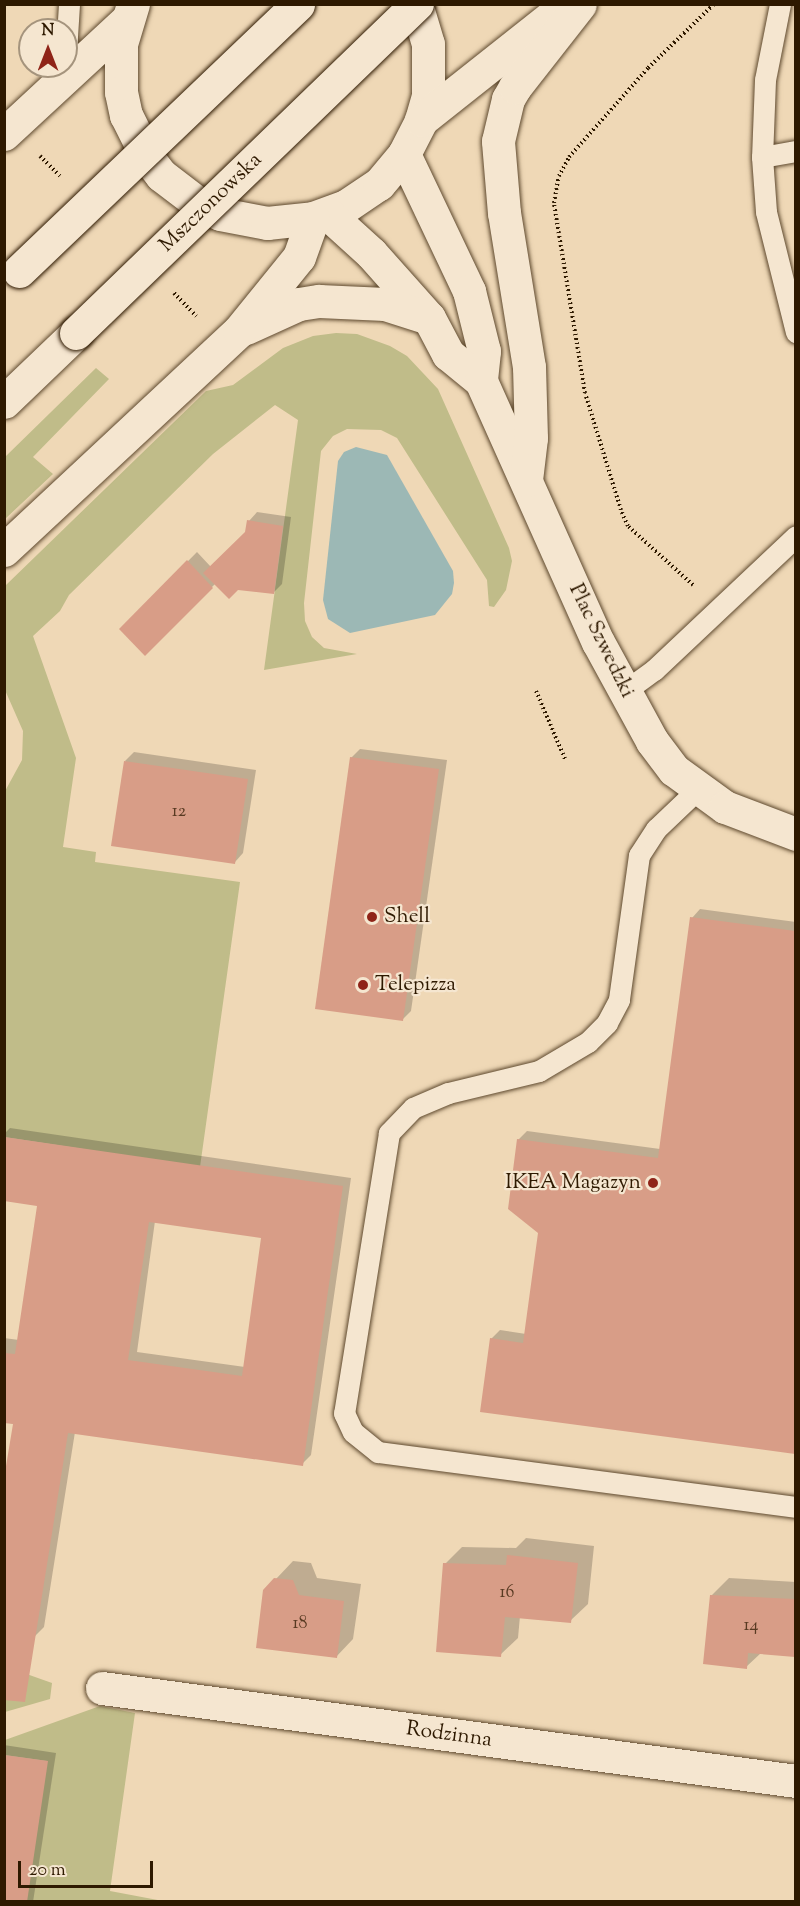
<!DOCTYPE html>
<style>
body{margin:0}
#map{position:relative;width:800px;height:1906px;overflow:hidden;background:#efd8b6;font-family:"Sorts Mill Goudy",serif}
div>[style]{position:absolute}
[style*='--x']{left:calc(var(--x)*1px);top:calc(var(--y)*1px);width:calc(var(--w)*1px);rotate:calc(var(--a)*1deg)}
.green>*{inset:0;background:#c0bc89}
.water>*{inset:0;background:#9cb8b5}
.shadow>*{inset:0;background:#0003}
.building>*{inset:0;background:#d89d87}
.path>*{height:4px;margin-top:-2px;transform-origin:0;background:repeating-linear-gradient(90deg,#2e1900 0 1.5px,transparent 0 4.5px)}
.roads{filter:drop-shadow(0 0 2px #5e492e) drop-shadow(0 0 2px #5e492e)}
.service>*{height:21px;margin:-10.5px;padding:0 10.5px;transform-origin:10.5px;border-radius:10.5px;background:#f5e6d0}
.minor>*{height:33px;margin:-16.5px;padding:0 16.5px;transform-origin:16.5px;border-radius:16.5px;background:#f5e6d0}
.secondary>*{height:33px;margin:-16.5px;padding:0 16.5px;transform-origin:16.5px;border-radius:16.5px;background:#f5e6d0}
.bridges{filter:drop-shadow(0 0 2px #2e1900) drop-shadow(0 0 2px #2e1900)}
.secondary-bridge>*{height:33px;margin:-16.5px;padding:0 16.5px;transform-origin:16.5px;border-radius:16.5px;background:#f5e6d0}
.dots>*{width:16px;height:16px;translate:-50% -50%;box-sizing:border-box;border:3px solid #f5e6d0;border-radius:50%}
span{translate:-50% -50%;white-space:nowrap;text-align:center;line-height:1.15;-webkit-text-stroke:4.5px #f5e6d0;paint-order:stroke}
.number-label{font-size:18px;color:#583a22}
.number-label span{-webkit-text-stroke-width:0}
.street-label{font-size:21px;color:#2e1900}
.poi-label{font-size:21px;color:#2e1900}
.left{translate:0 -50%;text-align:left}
.right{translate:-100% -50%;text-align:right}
.frame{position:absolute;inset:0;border:6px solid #2e1900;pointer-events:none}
.north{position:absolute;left:18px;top:18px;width:60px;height:60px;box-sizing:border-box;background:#f5e6d0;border:2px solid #a5947d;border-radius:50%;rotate:0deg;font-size:16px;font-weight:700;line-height:24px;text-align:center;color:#2e1900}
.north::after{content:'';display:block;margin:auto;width:21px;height:27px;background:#8f2418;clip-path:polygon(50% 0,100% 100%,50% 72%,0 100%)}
.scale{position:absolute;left:18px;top:1861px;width:135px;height:27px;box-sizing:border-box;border:3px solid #2e1900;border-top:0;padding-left:8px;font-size:18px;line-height:21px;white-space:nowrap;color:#2e1900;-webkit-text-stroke:4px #f5e6d0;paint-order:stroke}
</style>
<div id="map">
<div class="green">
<div style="clip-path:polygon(336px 333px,357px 334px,390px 346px,407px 356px,438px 389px,509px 548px,512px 561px,506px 590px,494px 607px,489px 606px,487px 580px,397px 438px,381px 430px,347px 429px,333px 436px,321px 451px,304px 603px,305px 621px,312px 637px,324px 648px,357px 654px,264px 670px,298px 420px,275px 405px,213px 454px,69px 595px,60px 611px,33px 636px,76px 758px,63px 847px,96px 852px,95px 862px,240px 882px,200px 1167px,5px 1137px,4px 793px,22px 760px,23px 731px,5px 690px,5px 586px,206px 391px,233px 385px,283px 348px,313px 336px)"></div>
<div style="clip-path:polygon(96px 368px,109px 379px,33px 457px,53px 474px,5px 519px,5px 457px)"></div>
<div style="clip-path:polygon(4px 1666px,52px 1683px,50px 1699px,5px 1712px)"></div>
<div style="clip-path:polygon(100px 1706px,135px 1713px,110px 1891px,163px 1901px,5px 1901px,47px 1761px,5px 1755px,5px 1740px)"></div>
</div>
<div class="water">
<div style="clip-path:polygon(356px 447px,387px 455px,453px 571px,454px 583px,452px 594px,435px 615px,350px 633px,328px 619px,323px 600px,338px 461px,344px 452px)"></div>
</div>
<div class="shadow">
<div style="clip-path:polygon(257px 512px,291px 517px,282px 584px,273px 593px,215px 584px,145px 654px,121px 629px,197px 552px,211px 567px,247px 533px,249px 521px)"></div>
<div style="clip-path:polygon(360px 749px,447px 760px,411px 1011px,402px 1020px,351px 758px)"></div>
<div style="clip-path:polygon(134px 752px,256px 770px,243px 853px,235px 862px,125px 761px)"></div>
<div style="clip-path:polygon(700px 909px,796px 922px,796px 1453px,482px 1411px,491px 1339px,500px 1330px,526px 1334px,540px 1232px,518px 1140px,527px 1131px,660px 1149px,692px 918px)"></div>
<div style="clip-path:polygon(evenodd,10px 1128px,351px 1178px,311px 1455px,302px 1464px,75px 1432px,44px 1627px,35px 1636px,15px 1424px,4px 1422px,4px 1338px,19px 1340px,39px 1205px,4px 1200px,4px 1134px,10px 1128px,155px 1221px,263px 1237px,245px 1367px,137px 1352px,155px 1221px)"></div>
<div style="clip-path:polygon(526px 1538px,594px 1546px,588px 1604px,570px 1621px,520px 1616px,518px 1638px,500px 1655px,445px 1564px,462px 1547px,516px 1548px)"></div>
<div style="clip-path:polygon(293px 1561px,311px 1563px,317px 1578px,361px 1584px,353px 1639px,336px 1657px,276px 1579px)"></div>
<div style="clip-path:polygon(729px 1578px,796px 1582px,796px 1656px,761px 1653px,746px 1667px,711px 1596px)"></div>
<div style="clip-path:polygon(4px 1745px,56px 1753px,33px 1902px,4px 1902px)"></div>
</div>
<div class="building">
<div style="clip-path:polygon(247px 520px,283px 526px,274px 594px,238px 590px,229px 599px,203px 573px,245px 532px)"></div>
<div style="clip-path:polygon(187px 560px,213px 588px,145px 656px,119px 629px)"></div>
<div style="clip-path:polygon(350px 757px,439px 769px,403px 1021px,315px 1009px)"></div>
<div style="clip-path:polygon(124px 761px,248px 779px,235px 864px,111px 846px)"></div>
<div style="clip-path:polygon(690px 917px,795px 931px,795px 1454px,480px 1412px,490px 1338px,523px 1343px,538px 1233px,508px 1209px,517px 1139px,658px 1158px)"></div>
<div style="clip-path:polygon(evenodd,4px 1137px,343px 1186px,303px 1466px,68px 1433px,25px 1702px,4px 1700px,4px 1478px,13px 1424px,4px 1423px,4px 1353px,15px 1354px,37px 1206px,4px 1201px,4px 1137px,149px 1222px,261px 1238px,242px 1376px,128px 1360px,149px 1222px)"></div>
<div style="clip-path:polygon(507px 1555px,578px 1563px,571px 1623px,505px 1617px,501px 1657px,436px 1652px,443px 1563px,506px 1565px)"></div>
<div style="clip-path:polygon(274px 1578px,293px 1580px,299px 1595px,344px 1601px,337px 1658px,256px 1648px,263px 1590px)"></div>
<div style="clip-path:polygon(710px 1595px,795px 1599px,795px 1657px,748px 1653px,747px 1669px,703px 1664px)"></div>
<div style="clip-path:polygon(4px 1755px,48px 1761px,27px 1902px,4px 1902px)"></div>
</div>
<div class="path">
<div style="--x:40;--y:156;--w:28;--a:45"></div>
<div style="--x:174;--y:293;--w:32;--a:46"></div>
<div style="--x:693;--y:585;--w:88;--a:-137.8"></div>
<div style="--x:628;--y:526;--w:17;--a:-114"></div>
<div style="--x:621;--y:510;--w:122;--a:-107.1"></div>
<div style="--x:585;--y:393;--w:193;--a:-99.3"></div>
<div style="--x:554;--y:203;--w:27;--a:-80"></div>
<div style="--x:559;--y:176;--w:21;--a:-62"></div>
<div style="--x:569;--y:157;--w:119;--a:-48.4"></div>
<div style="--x:648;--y:68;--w:92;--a:-44.1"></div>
<div style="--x:536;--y:691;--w:74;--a:66.9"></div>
</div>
<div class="roads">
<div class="service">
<div style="--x:780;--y:4;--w:77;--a:101.2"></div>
<div style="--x:765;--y:80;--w:77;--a:92.2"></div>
<div style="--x:762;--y:157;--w:55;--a:85.8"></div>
<div style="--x:766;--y:212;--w:124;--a:76"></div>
<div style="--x:66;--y:52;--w:48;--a:-86.4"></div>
<div style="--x:762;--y:157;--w:35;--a:-10"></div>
<div style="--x:625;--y:691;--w:36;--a:-36"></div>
<div style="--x:654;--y:670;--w:195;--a:-43.3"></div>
<div style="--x:698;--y:789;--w:58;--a:136.4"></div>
<div style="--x:656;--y:829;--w:31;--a:123"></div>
<div style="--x:639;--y:855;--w:146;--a:97.9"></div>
<div style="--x:619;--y:1000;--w:26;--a:118"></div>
<div style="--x:607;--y:1023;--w:27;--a:135"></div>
<div style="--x:588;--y:1042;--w:57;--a:149.4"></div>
<div style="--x:539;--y:1071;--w:94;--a:166.4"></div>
<div style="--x:448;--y:1093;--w:38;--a:157"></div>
<div style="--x:413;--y:1108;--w:35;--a:134"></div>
<div style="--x:389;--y:1133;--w:284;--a:99.1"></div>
<div style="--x:344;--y:1413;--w:21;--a:65"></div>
<div style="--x:353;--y:1432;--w:32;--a:39"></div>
<div style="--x:378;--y:1452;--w:422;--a:7.5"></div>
</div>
<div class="minor">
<div style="--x:133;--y:4;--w:42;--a:106.7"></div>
<div style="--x:121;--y:44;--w:48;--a:90"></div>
<div style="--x:121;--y:92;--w:24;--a:78"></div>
<div style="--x:126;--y:115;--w:47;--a:63.4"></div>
<div style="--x:147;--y:157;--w:23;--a:52"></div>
<div style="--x:161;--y:175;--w:48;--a:37.3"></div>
<div style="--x:199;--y:204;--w:23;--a:25"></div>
<div style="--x:220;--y:214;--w:48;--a:10.8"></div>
<div style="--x:267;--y:223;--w:46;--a:-6.2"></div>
<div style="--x:313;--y:218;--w:35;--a:-20"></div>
<div style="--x:346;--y:206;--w:40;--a:-34"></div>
<div style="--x:379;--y:184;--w:39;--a:-50"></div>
<div style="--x:404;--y:154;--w:38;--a:-63"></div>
<div style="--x:421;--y:120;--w:26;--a:-74"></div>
<div style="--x:428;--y:95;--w:51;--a:-90"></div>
<div style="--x:428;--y:44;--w:42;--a:-106.7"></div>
<div style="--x:404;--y:154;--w:152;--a:64.6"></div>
<div style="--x:469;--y:291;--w:62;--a:76"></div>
<div style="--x:484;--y:351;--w:30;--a:96"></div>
<div style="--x:328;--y:214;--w:58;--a:42.2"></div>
<div style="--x:371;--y:253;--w:87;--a:48.3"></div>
<div style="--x:429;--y:318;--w:41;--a:62.2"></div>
<div style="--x:448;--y:354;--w:43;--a:39.3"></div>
<div style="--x:481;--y:381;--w:286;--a:65.9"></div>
<div style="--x:598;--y:642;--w:113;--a:61.4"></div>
<div style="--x:652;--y:741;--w:36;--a:53"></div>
<div style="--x:674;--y:770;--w:63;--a:36"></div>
<div style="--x:725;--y:807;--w:76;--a:20.8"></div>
<div style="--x:102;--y:1688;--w:700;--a:7.63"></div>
</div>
<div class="secondary">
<div style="--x:421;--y:120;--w:179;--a:-38.4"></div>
<div style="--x:4;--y:134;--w:166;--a:-42.8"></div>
<div style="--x:246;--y:328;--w:58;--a:-24.4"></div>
<div style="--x:299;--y:304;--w:20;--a:-9"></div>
<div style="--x:319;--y:301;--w:66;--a:2.6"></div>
<div style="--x:385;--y:304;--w:46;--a:17.7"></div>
<div style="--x:4;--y:402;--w:100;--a:-43.8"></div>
<div style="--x:526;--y:480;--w:42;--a:-83.2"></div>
<div style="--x:531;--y:438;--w:71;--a:-91.6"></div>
<div style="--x:529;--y:367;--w:156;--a:-99.2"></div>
<div style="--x:504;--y:213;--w:72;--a:-94.8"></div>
<div style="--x:498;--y:141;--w:43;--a:-76.6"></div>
<div style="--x:508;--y:99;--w:14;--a:-60"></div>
<div style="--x:515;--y:87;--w:105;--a:-51.9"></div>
<div style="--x:4;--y:550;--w:321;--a:-43"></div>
<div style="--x:239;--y:331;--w:95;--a:-51"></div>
<div style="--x:299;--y:257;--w:41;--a:-70.3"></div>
</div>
</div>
<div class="bridges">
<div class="secondary-bridge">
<div style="--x:19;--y:271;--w:386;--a:-43.7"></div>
<div style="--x:76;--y:333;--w:474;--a:-44"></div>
</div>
</div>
<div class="dots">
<div style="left:372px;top:917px;background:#8f2418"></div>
<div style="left:363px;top:985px;background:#8f2418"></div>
<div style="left:653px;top:1183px;background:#8f2418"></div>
</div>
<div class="number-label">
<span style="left:179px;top:812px">12</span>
<span style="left:507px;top:1593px">16</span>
<span style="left:300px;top:1624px">18</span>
<span style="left:751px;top:1626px">14</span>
</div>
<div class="street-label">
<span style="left:211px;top:203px;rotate:-44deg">Mszczonowska</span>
<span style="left:601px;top:641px;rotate:64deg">Plac Szwedzki</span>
<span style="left:449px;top:1735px;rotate:8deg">Rodzinna</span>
</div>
<div class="poi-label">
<span class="left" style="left:384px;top:917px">Shell</span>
<span class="left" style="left:375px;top:985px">Telepizza</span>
<span class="right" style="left:641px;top:1183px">IKEA Magazyn</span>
</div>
<div class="frame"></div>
<div class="north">N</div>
<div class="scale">20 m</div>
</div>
